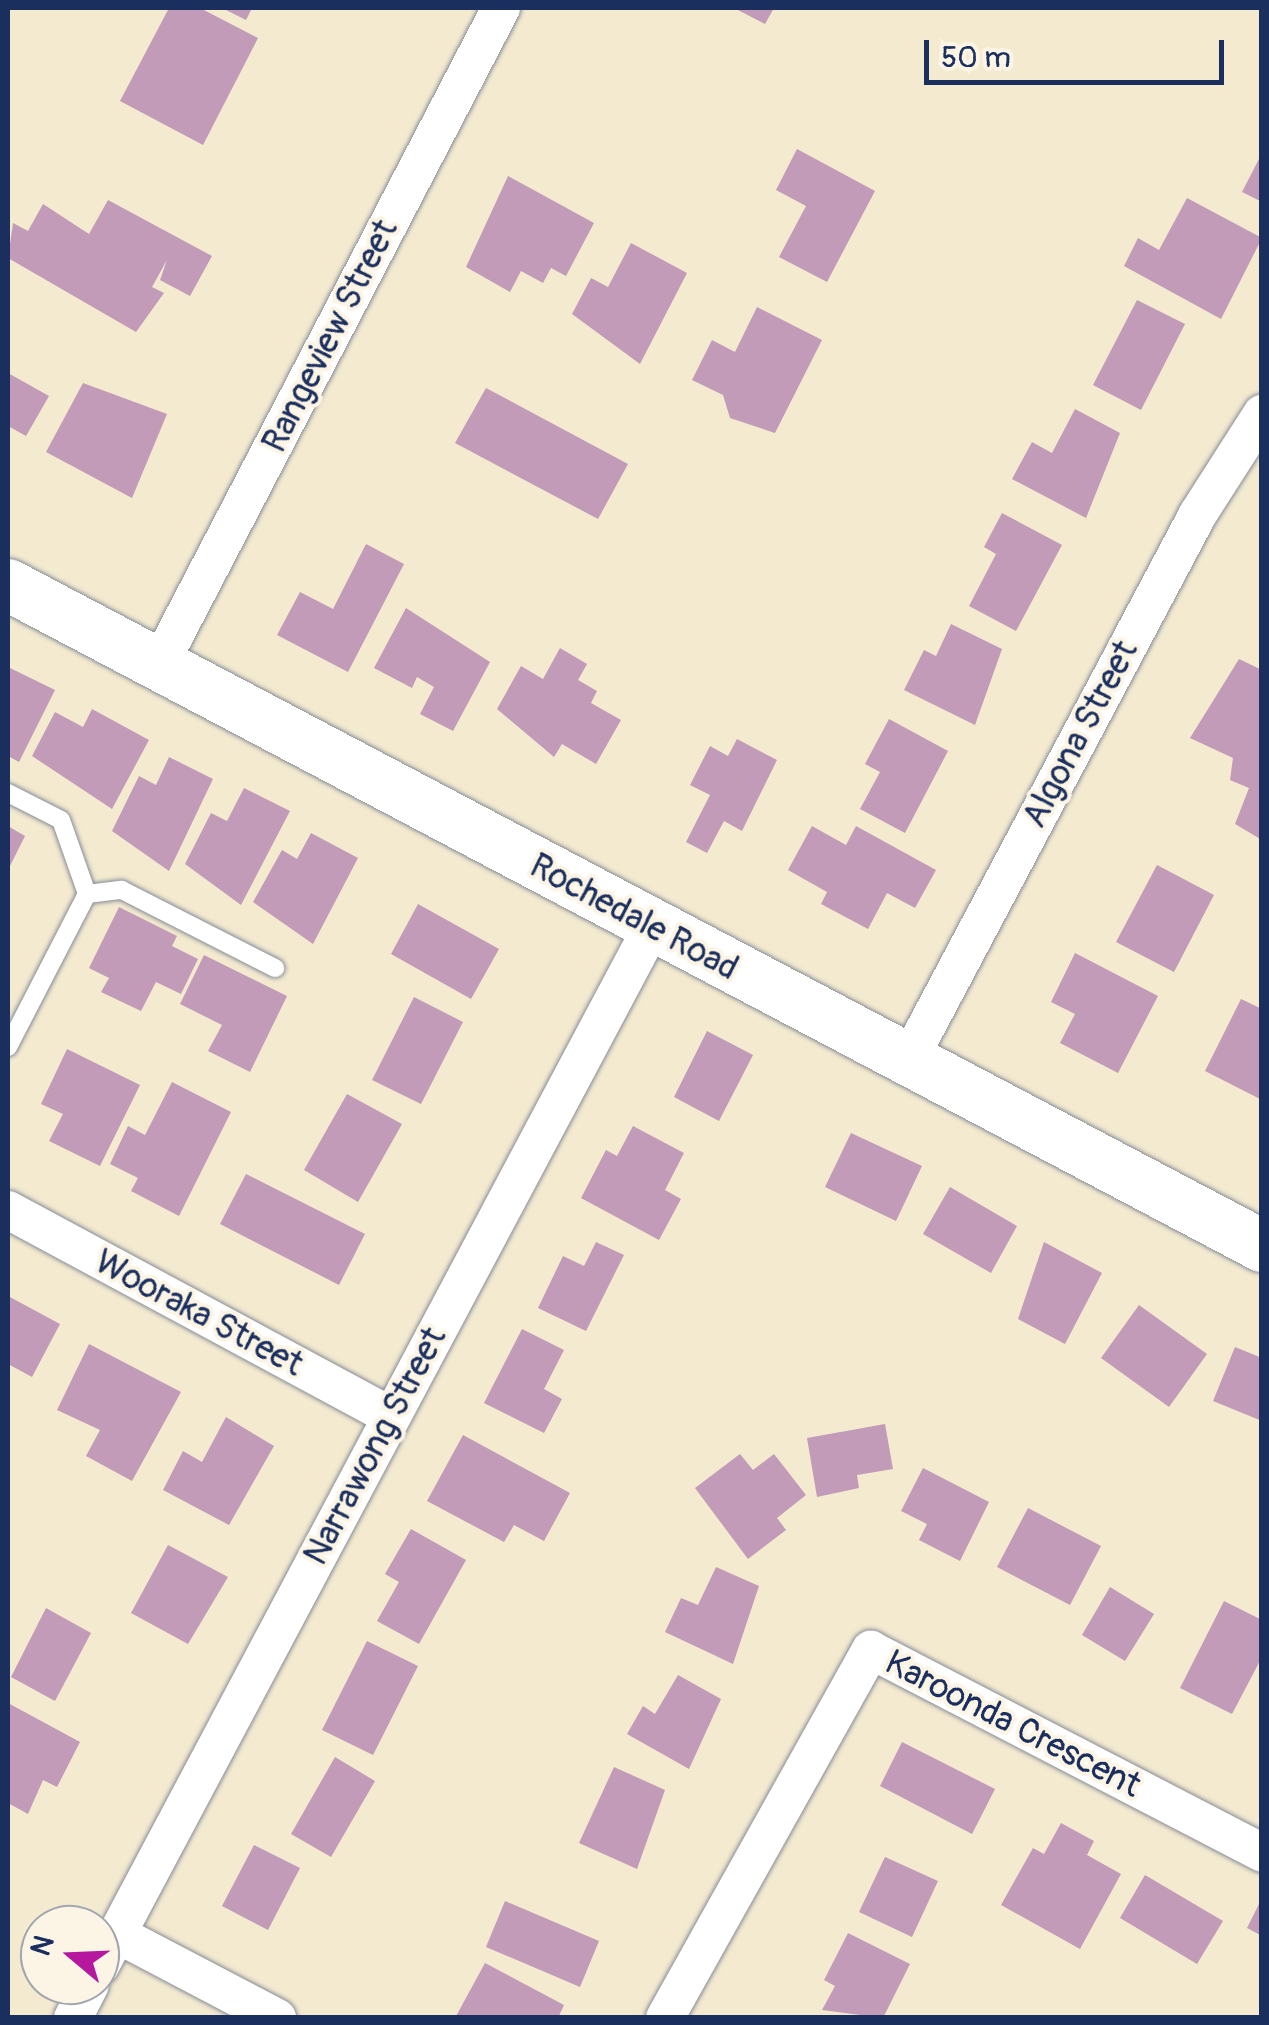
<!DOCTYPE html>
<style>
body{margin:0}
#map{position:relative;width:1269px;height:2025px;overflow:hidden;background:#f3ead0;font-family:Pangolin,sans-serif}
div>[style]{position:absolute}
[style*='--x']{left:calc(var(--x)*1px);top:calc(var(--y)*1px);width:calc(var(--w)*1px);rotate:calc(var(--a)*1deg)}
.building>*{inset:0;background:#c29bb8}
.roads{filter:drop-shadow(0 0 2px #878c97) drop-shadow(0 0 2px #878c97)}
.service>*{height:18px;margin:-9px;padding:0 9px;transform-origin:9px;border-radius:9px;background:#fff}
.minor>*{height:38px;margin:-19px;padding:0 19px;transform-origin:19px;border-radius:19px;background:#fff}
.secondary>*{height:52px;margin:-26px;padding:0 26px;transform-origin:26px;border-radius:26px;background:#fff}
span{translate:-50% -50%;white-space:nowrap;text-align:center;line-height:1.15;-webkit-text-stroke:8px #fcf5e5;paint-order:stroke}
.street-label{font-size:35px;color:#1b2f5e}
.frame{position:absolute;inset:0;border:10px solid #1b2f5e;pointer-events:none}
.north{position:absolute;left:20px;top:1905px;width:100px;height:100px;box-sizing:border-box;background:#fcf5e5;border:2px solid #a2a6af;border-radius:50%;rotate:289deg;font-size:28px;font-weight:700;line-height:40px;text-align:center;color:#1b2f5e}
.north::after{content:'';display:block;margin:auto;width:35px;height:45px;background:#b5179e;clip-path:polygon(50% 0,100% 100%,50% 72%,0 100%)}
.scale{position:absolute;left:924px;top:40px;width:300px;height:45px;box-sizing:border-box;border:5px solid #1b2f5e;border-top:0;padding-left:12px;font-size:30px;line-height:35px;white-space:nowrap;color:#1b2f5e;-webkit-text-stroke:8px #fcf5e5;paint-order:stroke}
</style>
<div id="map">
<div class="building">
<div style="clip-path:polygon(169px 8px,200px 8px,258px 38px,203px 145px,120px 101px)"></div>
<div style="clip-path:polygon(222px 8px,252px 8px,246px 20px)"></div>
<div style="clip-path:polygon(734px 8px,774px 8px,765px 24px)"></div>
<div style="clip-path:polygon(797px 149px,875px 191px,827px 282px,779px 257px,806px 206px,776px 190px)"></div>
<div style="clip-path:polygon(1262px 153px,1262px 202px,1242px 192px)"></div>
<div style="clip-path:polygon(508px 176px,594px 223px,566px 276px,551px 268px,543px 283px,521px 271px,510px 292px,466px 267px)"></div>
<div style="clip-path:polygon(1187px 198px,1262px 238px,1221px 319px,1124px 266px,1138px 238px,1159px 250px)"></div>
<div style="clip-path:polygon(108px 200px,212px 256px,190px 296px,160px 280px,167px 260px,152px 287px,164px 293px,136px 332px,8px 258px,13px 223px,28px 231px,43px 204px,89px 234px)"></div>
<div style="clip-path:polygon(631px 243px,687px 273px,640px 364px,572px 314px,591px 278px,608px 287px)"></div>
<div style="clip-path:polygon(1137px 300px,1185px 324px,1141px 410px,1093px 385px)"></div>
<div style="clip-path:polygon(757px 307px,822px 340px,775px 433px,730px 418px,723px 395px,692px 380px,712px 340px,735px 352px)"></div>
<div style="clip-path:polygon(8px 373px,49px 396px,26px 436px,8px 426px)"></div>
<div style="clip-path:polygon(83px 383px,167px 414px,132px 498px,46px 452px)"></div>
<div style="clip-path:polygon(486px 388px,628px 464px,598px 519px,455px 443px)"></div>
<div style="clip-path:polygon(1075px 409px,1120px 433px,1086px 518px,1012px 479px,1032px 442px,1052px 453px)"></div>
<div style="clip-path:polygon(1002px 513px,1062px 545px,1016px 631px,969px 606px,996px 554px,984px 547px)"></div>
<div style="clip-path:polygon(366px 544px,404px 564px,348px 672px,277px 635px,300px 592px,333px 609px)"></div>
<div style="clip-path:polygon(406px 608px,490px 662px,453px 731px,420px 714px,434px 687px,417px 677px,412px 688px,374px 668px)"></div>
<div style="clip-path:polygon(951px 624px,1002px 649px,975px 725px,904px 690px,924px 650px,936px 656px)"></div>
<div style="clip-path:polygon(560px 648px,587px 664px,578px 680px,597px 691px,591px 703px,621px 720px,596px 764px,562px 744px,554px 757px,497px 709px,521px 666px,543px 679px)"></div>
<div style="clip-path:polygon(1239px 659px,1262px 670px,1262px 840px,1235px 824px,1249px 788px,1230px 780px,1233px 758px,1190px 738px)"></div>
<div style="clip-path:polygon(8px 667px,55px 690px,19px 762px,8px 756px)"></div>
<div style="clip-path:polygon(92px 709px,149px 740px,112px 809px,32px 756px,55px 712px,83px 727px)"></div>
<div style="clip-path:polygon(889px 719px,948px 751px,905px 833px,860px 809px,880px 772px,865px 764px)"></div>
<div style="clip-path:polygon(737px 739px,777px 760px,742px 831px,724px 821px,707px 853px,686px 842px,710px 795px,690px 785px,710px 746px,728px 756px)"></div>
<div style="clip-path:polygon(169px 757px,213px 779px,169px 871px,112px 831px,139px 776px,156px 785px)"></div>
<div style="clip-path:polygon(244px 788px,290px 811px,241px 905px,185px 864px,211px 813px,227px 821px)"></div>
<div style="clip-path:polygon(8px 826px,25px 836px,8px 870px)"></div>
<div style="clip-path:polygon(812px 826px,846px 845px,856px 826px,936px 870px,915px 908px,887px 893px,868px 929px,821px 904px,827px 892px,788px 870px)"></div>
<div style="clip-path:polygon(311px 833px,358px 858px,313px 944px,253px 902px,282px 850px,297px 859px)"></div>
<div style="clip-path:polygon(1157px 865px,1214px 895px,1174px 972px,1116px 942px)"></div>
<div style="clip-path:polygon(418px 904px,499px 949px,471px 999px,391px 954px)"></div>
<div style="clip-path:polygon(119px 907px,177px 936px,172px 946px,198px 959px,181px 994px,156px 982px,141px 1011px,101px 992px,109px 978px,89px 968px)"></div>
<div style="clip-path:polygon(1075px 953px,1158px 996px,1118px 1073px,1060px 1043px,1075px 1014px,1051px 1002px)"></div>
<div style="clip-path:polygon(204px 955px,287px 996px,250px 1072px,208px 1051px,222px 1025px,180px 1004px)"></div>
<div style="clip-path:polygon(414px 997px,463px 1022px,421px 1104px,372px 1080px)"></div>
<div style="clip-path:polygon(1241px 999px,1262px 1009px,1262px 1100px,1205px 1071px)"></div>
<div style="clip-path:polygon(707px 1031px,753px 1055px,719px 1121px,674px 1097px)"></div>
<div style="clip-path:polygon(67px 1049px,140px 1085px,100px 1166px,49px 1141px,63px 1114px,41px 1104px)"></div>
<div style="clip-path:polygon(172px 1082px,231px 1112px,179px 1216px,131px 1191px,138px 1178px,110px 1164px,128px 1126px,145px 1135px)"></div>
<div style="clip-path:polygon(347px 1094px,402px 1124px,358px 1202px,304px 1170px)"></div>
<div style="clip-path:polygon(633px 1126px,684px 1153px,665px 1190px,681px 1199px,659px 1240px,581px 1198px,606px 1150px,617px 1156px)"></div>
<div style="clip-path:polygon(851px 1133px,922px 1166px,896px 1221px,825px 1187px)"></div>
<div style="clip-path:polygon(246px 1174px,365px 1234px,339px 1285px,220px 1224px)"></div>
<div style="clip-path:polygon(950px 1187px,1017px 1226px,991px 1273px,923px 1234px)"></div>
<div style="clip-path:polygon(596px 1242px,624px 1255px,586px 1331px,538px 1308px,563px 1256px,584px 1266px)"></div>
<div style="clip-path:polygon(1044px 1242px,1102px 1273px,1065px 1344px,1018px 1319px)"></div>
<div style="clip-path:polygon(8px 1296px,60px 1324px,32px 1377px,8px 1364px)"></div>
<div style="clip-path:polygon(1139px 1305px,1207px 1354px,1169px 1407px,1101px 1358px)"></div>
<div style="clip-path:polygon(522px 1329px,564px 1350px,544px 1389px,562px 1399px,544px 1433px,484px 1403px)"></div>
<div style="clip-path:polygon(89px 1344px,181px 1392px,132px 1481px,86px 1456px,100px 1430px,57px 1410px)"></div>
<div style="clip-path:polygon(1235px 1347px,1262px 1358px,1262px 1421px,1213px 1401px)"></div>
<div style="clip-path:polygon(226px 1417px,274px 1446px,229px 1525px,163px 1490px,183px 1451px,202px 1462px)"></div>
<div style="clip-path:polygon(885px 1424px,893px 1469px,857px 1475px,859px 1488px,817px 1497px,807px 1438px)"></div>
<div style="clip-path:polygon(463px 1435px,570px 1493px,544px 1541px,514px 1525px,504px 1542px,427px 1501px)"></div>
<div style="clip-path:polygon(740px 1454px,753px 1470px,774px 1454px,806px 1495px,777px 1518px,786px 1530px,748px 1559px,695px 1488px)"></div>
<div style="clip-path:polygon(923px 1468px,989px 1502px,960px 1561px,919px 1540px,927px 1524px,901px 1511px)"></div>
<div style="clip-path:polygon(1028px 1508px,1101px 1546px,1070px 1605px,997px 1567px)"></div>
<div style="clip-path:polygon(411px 1529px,466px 1560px,419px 1644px,377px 1621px,399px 1582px,385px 1574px)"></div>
<div style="clip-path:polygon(168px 1545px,228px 1577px,188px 1644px,131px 1613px)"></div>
<div style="clip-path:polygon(716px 1567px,759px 1586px,733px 1664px,665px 1632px,681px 1598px,698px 1605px)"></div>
<div style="clip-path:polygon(1110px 1587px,1154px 1614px,1125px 1661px,1082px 1635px)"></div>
<div style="clip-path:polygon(1224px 1601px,1262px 1620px,1262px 1657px,1232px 1714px,1180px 1688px)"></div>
<div style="clip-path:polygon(46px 1608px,91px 1633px,55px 1701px,11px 1677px)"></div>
<div style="clip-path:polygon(367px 1641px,418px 1666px,373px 1755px,322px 1730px)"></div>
<div style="clip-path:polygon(678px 1675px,721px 1699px,689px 1769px,627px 1734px,643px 1706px,655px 1714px)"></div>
<div style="clip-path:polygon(8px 1703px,80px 1742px,57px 1787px,43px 1780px,28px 1814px,8px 1803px)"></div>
<div style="clip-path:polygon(902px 1742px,995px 1789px,972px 1834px,880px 1786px)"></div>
<div style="clip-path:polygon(335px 1757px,375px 1781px,331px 1857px,291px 1834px)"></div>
<div style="clip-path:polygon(614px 1767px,665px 1790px,637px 1869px,579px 1843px)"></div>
<div style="clip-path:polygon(1061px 1823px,1094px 1841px,1087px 1855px,1121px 1874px,1080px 1949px,1001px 1905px,1033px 1848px,1044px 1854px)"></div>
<div style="clip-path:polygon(254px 1845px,300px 1868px,268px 1930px,222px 1906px)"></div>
<div style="clip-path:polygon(885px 1857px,938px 1881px,912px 1937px,859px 1912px)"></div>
<div style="clip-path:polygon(1145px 1875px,1223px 1921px,1197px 1964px,1120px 1918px)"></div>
<div style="clip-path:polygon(1262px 1898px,1262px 1936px,1247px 1928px)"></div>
<div style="clip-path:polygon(505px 1901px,599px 1941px,580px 1987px,486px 1947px)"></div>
<div style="clip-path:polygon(848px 1933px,910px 1964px,883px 2018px,822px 2010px,835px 1986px,824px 1980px)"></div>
<div style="clip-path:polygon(485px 1963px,564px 2005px,558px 2018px,455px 2018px)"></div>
</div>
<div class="roads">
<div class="service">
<div style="--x:8;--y:793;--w:59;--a:27"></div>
<div style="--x:61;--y:820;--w:78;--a:70.6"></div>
<div style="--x:87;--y:894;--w:172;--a:117.3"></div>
<div style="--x:87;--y:894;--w:35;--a:-7"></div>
<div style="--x:122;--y:890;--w:172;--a:27"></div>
</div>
<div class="minor">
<div style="--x:159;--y:665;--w:741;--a:-62.5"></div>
<div style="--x:908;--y:1061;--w:619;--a:-62.07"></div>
<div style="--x:1198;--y:514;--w:119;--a:-57.4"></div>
<div style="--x:8;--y:1210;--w:435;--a:28.3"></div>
<div style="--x:117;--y:1934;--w:181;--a:27.7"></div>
<div style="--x:100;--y:1966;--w:1177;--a:-62.02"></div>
<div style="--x:73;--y:2018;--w:37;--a:-63"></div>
<div style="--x:665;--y:2018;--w:422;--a:-60.8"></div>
<div style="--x:871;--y:1650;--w:441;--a:27.4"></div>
</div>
<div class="secondary">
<div style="--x:8;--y:585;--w:1418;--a:27.79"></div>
</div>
</div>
<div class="street-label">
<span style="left:330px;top:336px;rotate:-63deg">Rangeview Street</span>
<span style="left:1080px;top:734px;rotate:-62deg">Algona Street</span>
<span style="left:634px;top:917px;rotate:28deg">Rochedale Road</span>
<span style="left:199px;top:1313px;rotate:28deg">Wooraka Street</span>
<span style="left:375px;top:1446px;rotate:-62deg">Narrawong Street</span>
<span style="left:1013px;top:1724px;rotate:27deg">Karoonda Crescent</span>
</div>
<div class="frame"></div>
<div class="north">N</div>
<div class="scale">50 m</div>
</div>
